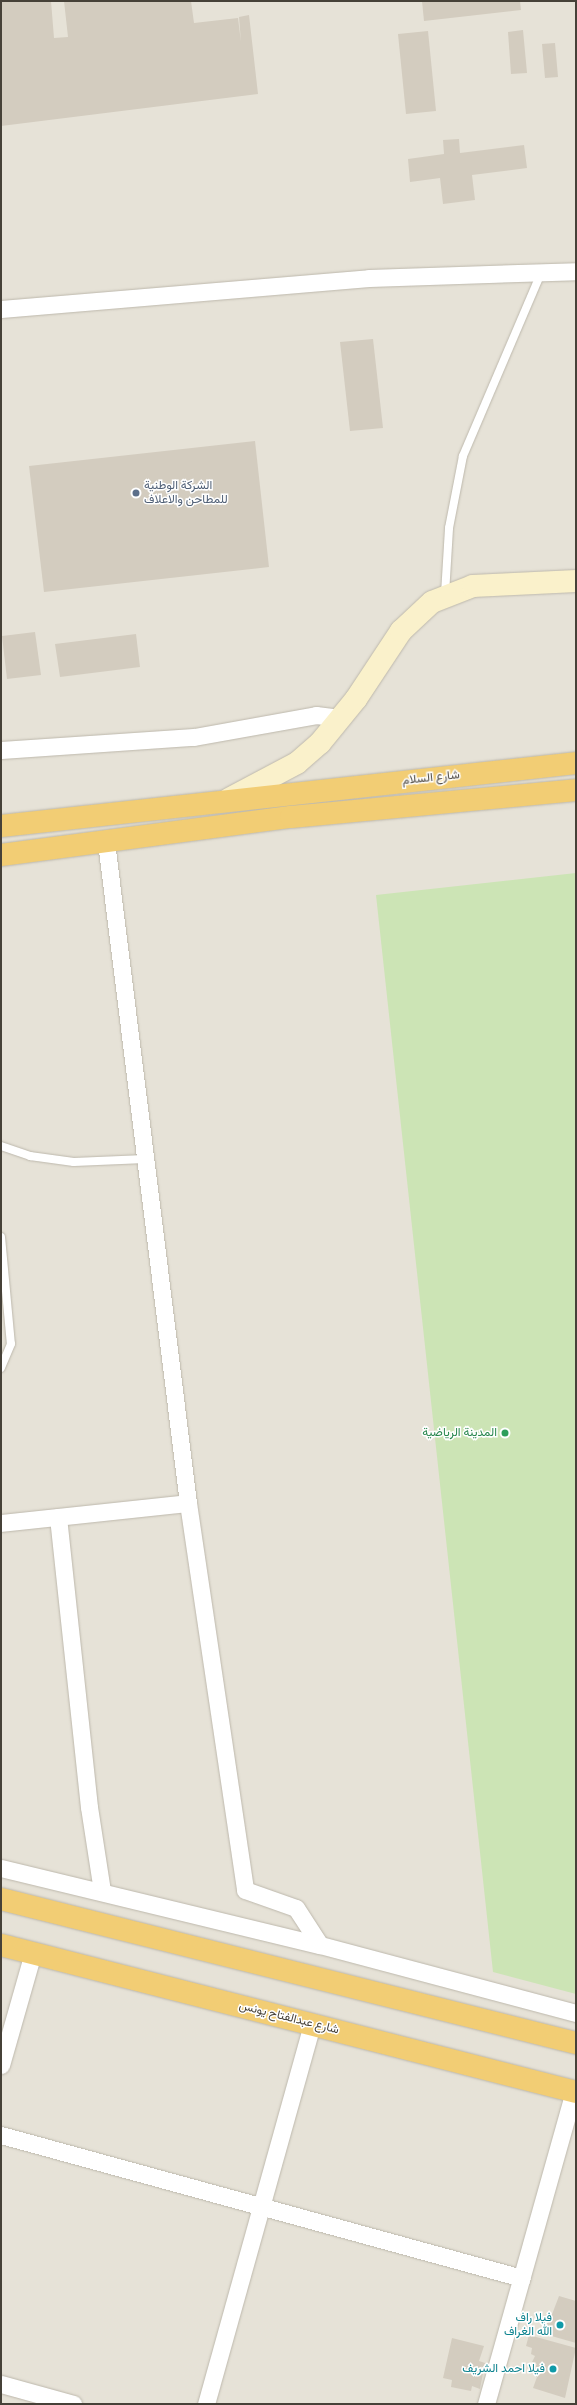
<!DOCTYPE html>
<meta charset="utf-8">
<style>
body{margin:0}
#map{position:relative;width:577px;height:2405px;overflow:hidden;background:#f3f0e8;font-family:Karla,Vazirmatn,sans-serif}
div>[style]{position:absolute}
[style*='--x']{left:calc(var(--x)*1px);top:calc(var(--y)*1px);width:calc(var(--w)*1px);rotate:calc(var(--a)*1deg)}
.residential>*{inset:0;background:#e6e2d7}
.green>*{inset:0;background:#cce4b5}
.building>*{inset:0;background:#d3ccbf}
.roads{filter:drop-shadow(0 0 1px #bdb8ac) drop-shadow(0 0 1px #bdb8ac)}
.lane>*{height:8px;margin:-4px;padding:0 4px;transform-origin:4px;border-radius:4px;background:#fff}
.street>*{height:17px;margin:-8.5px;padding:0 8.5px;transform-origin:8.5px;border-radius:8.5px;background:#fff}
.secondary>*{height:22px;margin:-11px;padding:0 11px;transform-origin:11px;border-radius:11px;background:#faf1cb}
.highway>*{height:22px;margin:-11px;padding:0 11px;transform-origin:11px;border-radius:11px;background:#f2cd74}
.dots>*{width:11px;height:11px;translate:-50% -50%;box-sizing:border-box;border:2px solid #fff;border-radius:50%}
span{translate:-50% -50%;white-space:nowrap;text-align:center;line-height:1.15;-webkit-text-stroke:3px #fff;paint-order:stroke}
.service-label{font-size:12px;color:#4e5e75}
.left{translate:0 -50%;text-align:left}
.street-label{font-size:12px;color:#464138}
.leisure-label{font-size:12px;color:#27864d}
.right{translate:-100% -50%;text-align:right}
.culture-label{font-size:12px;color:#0d838f}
.frame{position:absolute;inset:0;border:2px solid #464138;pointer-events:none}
</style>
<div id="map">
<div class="residential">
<div style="clip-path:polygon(1px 1px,576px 1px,576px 2404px,1px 2404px)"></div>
</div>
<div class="green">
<div style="clip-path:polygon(576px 873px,576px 1994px,493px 1972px,376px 895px)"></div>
</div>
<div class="building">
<div style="clip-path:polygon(1px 1px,51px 1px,54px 38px,68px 37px,64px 1px,191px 1px,194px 23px,238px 18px,241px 42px,239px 17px,249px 15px,258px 94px,1px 126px)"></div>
<div style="clip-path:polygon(422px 1px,520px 1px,521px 10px,424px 21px)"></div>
<div style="clip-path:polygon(523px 30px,527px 73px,511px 74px,508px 32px)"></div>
<div style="clip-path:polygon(428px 31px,436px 111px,406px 114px,398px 34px)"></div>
<div style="clip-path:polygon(555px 43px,558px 77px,545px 78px,542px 44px)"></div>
<div style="clip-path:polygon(459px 139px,460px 153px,524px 145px,527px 168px,472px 175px,475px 200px,443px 204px,440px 178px,410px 182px,408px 159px,444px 154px,443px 140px)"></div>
<div style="clip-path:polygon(373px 339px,383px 428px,350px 431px,340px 342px)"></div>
<div style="clip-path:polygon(255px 441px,269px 567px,44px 592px,29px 466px)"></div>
<div style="clip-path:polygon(35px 632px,41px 675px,7px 679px,2px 636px)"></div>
<div style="clip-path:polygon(136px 634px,140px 667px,60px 677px,55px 644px)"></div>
<div style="clip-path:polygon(559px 2296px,576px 2301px,576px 2343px,541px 2333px,546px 2315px,551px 2317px)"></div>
<div style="clip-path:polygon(529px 2335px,576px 2348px,565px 2398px,533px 2388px,537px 2377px,531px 2373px,537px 2364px,532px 2362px,535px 2356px,531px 2354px,532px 2348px,526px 2346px)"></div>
<div style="clip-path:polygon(452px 2338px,484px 2346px,479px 2361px,485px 2363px,480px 2389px,472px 2386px,471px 2391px,451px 2387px,452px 2380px,443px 2378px)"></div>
</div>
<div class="roads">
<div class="lane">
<div style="--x:445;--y:594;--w:66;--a:-86.5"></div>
<div style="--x:449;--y:528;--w:73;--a:-79"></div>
<div style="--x:463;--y:456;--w:199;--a:-66.9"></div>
<div style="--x:1;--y:1146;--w:31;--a:19"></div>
<div style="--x:30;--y:1156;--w:44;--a:7.8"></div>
<div style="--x:74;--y:1162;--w:71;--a:-2.4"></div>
<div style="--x:1;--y:1237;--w:107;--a:84.7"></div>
<div style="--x:11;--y:1344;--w:26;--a:113"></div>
</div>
<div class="street">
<div style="--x:1;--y:309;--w:369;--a:-4.8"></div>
<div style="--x:369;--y:278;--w:207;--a:-1.9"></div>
<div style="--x:1;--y:750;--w:193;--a:-3.9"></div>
<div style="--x:194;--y:737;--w:124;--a:-10.2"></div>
<div style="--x:316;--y:715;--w:26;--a:7"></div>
<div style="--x:106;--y:842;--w:666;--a:82.93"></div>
<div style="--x:188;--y:1503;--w:391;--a:81.6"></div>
<div style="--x:245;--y:1890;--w:54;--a:19.4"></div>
<div style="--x:296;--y:1908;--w:44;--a:57"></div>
<div style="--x:320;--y:1945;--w:265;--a:14.9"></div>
<div style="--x:58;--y:1517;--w:292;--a:83.9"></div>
<div style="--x:89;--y:1807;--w:85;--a:81.2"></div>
<div style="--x:1;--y:1523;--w:188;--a:-6.1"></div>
<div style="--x:1;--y:1868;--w:328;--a:13.6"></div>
<div style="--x:1;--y:2065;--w:116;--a:-74.1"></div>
<div style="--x:1;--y:2135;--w:540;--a:15.35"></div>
<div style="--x:1;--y:2384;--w:75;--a:15.5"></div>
<div style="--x:206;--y:2404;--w:395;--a:-74.4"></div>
<div style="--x:486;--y:2404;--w:325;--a:-74.3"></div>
</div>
<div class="secondary">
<div style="--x:229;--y:799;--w:77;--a:-27.9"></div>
<div style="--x:297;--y:763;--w:30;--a:-41"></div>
<div style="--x:320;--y:743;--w:57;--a:-50.7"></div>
<div style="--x:356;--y:699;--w:82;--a:-56.5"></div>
<div style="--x:401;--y:631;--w:42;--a:-43.1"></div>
<div style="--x:432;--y:602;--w:44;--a:-21.3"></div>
<div style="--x:473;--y:586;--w:103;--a:-2.8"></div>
</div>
<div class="highway">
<div style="--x:1;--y:826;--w:578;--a:-6.25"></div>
<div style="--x:1;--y:855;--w:292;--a:-7.5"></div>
<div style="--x:291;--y:817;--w:286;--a:-5.4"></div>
<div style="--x:1;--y:1899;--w:593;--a:14.06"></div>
<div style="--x:1;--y:1945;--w:593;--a:14.34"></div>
</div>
</div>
<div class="dots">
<div style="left:136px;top:493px;background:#5c6f8a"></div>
<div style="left:505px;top:1433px;background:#2e9e5b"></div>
<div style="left:560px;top:2325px;background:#0f9aa8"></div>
<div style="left:553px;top:2369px;background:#0f9aa8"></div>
</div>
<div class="service-label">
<span class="left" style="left:144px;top:493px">الشركة الوطنية<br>للمطاحن والاعلاف</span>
</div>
<div class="street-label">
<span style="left:431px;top:778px;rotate:-6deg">شارع السلام</span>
<span style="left:289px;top:2018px;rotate:14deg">شارع عبدالفتاح يونس</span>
</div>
<div class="leisure-label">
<span class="right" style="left:497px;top:1433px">المدينة الرياضية</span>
</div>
<div class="culture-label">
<span class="right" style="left:552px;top:2325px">فيلا راف<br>الله الغراف</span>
<span class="right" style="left:545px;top:2369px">فيلا احمد الشريف</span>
</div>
<div class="frame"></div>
</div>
